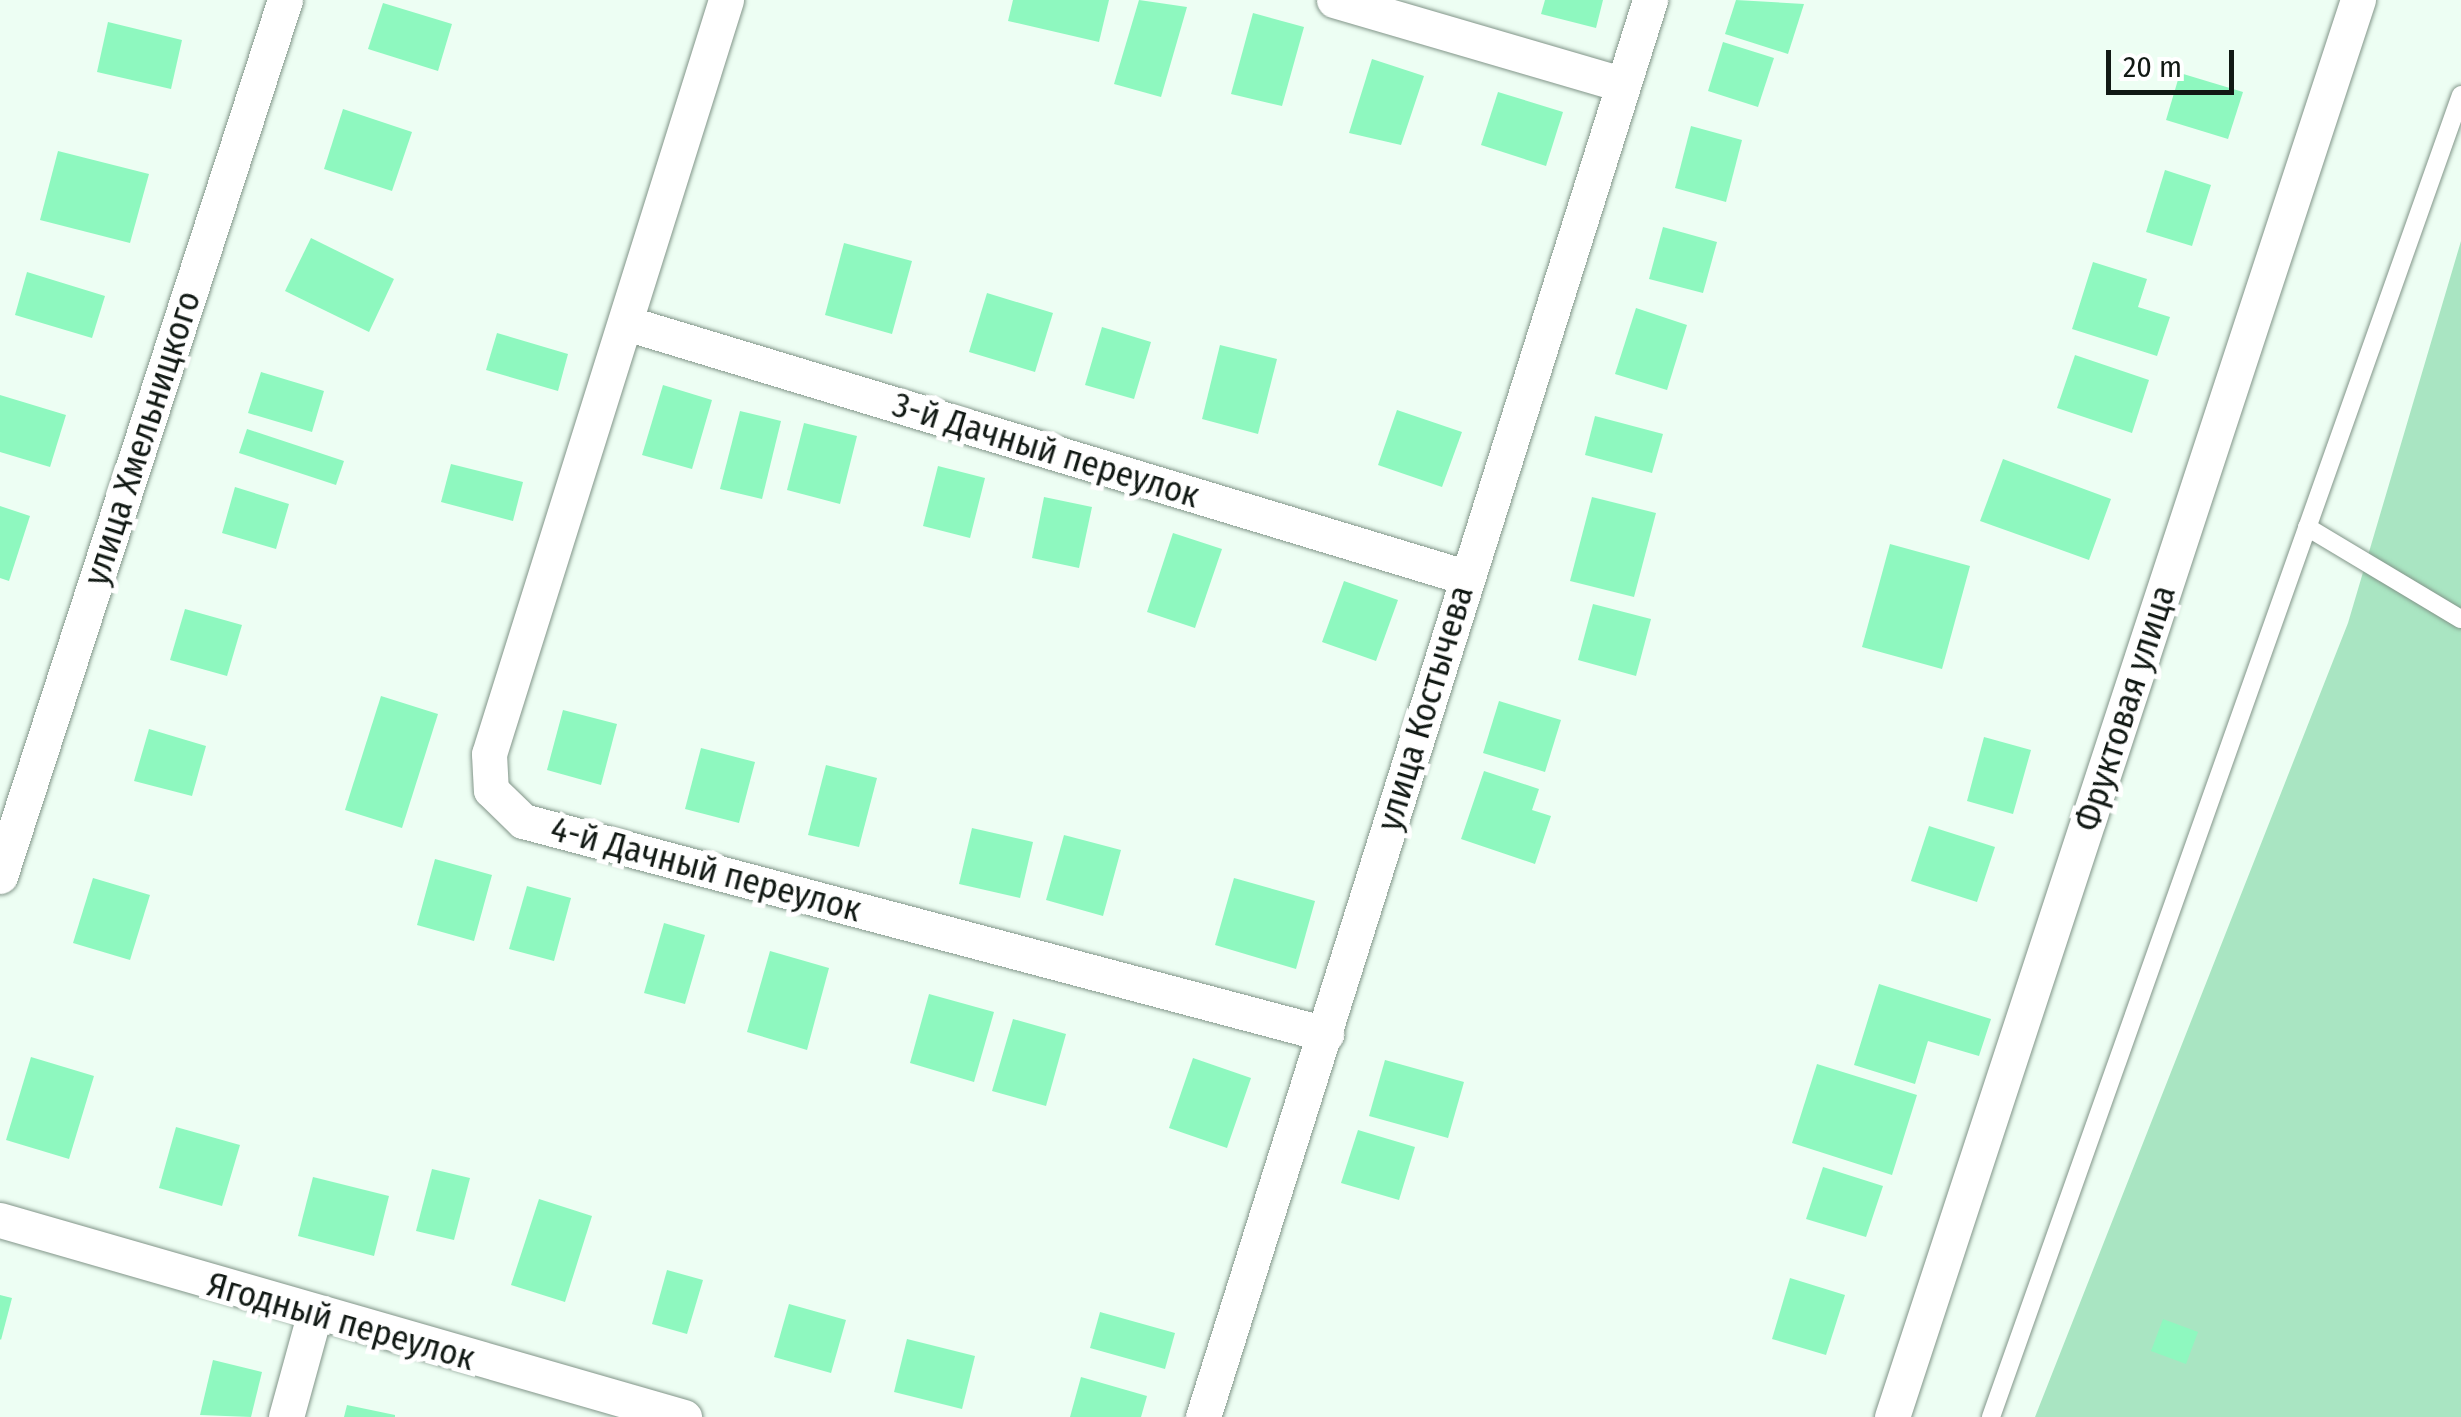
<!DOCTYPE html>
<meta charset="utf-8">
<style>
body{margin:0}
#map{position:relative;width:2461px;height:1417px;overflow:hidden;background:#edfef3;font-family:"Fira Sans Condensed",sans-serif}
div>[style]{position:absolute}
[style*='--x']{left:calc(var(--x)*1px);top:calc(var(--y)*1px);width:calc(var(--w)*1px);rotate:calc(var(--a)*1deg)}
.green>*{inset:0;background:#a9e5c2}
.building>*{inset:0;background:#8ef8bf}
.roads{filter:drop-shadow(0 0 2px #829589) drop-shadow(0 0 2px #829589)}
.service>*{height:18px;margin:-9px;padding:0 9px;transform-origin:9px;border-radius:9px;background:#fff}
.minor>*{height:35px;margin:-17.5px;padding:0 17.5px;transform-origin:17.5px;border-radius:17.5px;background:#fff}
span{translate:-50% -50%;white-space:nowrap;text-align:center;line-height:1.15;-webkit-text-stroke:10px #fff;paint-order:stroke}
.street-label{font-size:35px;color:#111914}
.scale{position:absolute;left:2106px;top:50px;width:128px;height:45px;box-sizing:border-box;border:5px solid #111914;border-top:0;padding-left:12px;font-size:30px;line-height:35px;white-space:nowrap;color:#111914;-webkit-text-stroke:8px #fff;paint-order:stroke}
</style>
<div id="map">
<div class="green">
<div style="clip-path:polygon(2461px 241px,2461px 1417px,2035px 1417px,2348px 623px)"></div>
</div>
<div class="building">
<div style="clip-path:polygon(1013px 0,1109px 0,1099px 42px,1008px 21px)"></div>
<div style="clip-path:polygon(1139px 0,1187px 7px,1161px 97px,1114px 84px)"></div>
<div style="clip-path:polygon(1545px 0,1603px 0,1596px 28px,1541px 14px)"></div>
<div style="clip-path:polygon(1736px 0,1804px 4px,1788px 54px,1725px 34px)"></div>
<div style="clip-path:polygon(383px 3px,452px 24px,438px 71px,368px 49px)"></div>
<div style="clip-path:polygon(1253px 13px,1304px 27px,1282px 106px,1231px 94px)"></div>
<div style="clip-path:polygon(108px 22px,182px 40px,171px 89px,97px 72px)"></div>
<div style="clip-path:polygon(1723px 42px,1774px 58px,1758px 107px,1708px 91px)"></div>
<div style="clip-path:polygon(1372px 59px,1424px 76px,1401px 145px,1349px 133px)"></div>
<div style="clip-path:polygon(2180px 73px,2243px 92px,2228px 139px,2166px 120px)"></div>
<div style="clip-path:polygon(1498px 92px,1563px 112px,1546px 166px,1481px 145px)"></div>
<div style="clip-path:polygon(343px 109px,412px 132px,392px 191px,324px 169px)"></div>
<div style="clip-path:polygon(1691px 126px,1742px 140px,1726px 202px,1675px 188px)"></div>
<div style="clip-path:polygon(58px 151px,149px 174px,130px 243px,40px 220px)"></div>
<div style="clip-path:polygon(2165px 170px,2211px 185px,2192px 246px,2146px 232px)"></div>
<div style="clip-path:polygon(1663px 227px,1717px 242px,1703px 293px,1649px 279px)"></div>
<div style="clip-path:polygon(311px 238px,394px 279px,369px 332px,285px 291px)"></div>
<div style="clip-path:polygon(844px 243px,912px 261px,892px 334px,825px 315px)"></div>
<div style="clip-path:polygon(2093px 262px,2147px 279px,2138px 307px,2170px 317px,2157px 356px,2072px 329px)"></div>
<div style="clip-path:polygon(27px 272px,105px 296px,92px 338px,15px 315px)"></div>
<div style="clip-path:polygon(987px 293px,1053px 313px,1035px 372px,969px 352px)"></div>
<div style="clip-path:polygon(1636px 308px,1687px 325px,1667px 390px,1615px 374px)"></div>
<div style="clip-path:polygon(1102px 327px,1151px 342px,1134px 399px,1085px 385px)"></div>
<div style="clip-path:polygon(497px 333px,568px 354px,558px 391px,486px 370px)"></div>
<div style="clip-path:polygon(1220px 345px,1277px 359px,1258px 434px,1202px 419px)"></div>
<div style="clip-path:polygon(2075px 355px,2149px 380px,2132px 433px,2057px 408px)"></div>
<div style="clip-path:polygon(261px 372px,324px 391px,312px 432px,248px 413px)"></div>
<div style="clip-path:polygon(663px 385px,712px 400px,692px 469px,642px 455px)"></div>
<div style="clip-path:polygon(0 395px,66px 415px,50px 467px,0 452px)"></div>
<div style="clip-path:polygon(1397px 410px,1462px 432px,1442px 487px,1378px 465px)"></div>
<div style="clip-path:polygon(740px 411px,781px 421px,762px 499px,720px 489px)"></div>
<div style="clip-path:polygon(1595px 416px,1663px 434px,1652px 473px,1585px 455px)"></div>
<div style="clip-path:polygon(804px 423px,857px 436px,840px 504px,787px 490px)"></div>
<div style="clip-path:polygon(247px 429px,344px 461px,336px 485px,239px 453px)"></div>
<div style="clip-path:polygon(2003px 459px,2111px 499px,2089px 560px,1980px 521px)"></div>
<div style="clip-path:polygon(451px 464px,523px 482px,513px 521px,441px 502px)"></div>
<div style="clip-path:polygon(938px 466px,985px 478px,970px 538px,923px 526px)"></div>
<div style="clip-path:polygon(235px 487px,289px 504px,276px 549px,222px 533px)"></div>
<div style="clip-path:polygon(1044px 497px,1092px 507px,1079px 568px,1032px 558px)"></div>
<div style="clip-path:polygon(1592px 497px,1656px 513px,1634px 597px,1570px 581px)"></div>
<div style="clip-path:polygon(0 506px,30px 516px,9px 581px,0 578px)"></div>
<div style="clip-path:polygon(1173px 533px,1222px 549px,1195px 628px,1147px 612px)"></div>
<div style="clip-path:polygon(1890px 544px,1970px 566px,1942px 669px,1862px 647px)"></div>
<div style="clip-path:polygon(1344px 581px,1398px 600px,1376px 661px,1322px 642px)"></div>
<div style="clip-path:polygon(1593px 604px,1651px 619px,1636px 676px,1578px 660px)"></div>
<div style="clip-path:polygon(185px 609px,242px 625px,227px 676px,170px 660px)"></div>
<div style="clip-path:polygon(381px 696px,438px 714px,402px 828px,345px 810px)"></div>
<div style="clip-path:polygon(1499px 701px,1561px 720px,1545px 772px,1483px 753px)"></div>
<div style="clip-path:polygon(563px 710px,617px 724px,601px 785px,547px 770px)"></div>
<div style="clip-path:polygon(149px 729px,206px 746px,192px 796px,134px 781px)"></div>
<div style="clip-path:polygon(1984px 737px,2031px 750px,2013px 814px,1967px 801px)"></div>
<div style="clip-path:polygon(701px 748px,755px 762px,739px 823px,685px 809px)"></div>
<div style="clip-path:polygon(826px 765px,877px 778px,859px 847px,808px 835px)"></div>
<div style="clip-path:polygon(1484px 771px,1539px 789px,1532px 810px,1551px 816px,1535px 864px,1461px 839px)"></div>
<div style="clip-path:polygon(1929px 826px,1995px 847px,1977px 902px,1911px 881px)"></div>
<div style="clip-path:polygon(972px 828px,1033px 842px,1020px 898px,959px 884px)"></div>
<div style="clip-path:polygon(1064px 835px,1121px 850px,1103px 916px,1046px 900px)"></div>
<div style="clip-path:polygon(435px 859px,492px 875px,474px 941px,417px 925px)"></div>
<div style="clip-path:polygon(93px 878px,150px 895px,130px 960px,73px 943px)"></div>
<div style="clip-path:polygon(1234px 878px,1315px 901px,1296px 969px,1215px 945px)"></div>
<div style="clip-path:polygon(527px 886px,571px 898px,554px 961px,509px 949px)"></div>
<div style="clip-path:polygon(664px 923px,705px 935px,685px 1004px,644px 993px)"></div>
<div style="clip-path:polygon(770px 951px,829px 968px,807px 1050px,747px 1032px)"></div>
<div style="clip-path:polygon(1879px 984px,1991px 1019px,1979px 1056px,1928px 1041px,1915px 1084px,1854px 1065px)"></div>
<div style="clip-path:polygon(929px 994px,994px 1012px,974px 1082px,910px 1063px)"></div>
<div style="clip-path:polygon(1013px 1019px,1066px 1034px,1046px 1106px,992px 1091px)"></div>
<div style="clip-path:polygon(31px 1057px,94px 1076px,69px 1159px,6px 1140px)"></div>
<div style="clip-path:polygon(1193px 1058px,1251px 1078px,1227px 1148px,1169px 1128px)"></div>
<div style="clip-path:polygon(1385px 1060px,1464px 1082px,1448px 1138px,1369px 1116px)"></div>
<div style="clip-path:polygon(1817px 1064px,1917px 1095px,1892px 1175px,1792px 1143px)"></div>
<div style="clip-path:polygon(176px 1127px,240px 1145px,222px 1206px,159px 1188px)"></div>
<div style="clip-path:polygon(1358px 1130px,1415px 1147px,1399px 1200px,1341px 1183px)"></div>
<div style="clip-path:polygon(1823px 1167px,1883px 1186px,1866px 1237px,1806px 1219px)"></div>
<div style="clip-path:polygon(432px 1169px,470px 1178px,454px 1240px,416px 1231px)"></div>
<div style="clip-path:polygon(313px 1177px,389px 1196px,374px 1256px,298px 1236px)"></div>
<div style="clip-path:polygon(539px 1199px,592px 1216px,565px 1302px,511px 1285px)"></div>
<div style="clip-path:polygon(667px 1270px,703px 1280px,687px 1334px,652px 1324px)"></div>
<div style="clip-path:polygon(1790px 1278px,1845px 1295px,1826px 1355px,1772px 1339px)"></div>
<div style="clip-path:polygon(0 1295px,12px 1298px,1px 1340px,0 1339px)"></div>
<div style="clip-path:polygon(789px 1304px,846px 1320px,831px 1373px,774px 1357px)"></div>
<div style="clip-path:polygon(1100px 1312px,1175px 1333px,1165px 1369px,1090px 1348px)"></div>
<div style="clip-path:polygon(2163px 1319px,2198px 1332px,2186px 1364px,2151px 1351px)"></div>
<div style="clip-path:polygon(907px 1339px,975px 1356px,962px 1409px,894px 1392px)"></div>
<div style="clip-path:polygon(213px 1360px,262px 1372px,251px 1417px,200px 1415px)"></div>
<div style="clip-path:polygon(1081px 1377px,1147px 1396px,1141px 1417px,1070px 1417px)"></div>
<div style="clip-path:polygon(347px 1405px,395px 1415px,395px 1417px,344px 1417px)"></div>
</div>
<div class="roads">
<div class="service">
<div style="--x:2307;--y:527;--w:179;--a:30.9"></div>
<div style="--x:1991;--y:1417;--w:1403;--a:-70.43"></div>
</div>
<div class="minor">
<div style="--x:726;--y:0;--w:790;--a:107.45"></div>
<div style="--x:489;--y:754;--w:36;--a:87"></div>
<div style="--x:491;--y:790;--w:45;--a:44.1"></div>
<div style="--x:523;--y:821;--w:831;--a:14.86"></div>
<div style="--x:1334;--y:0;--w:299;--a:16.3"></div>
<div style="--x:626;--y:323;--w:877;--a:16.84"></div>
<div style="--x:0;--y:876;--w:921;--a:-71.98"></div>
<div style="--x:0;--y:1220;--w:712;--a:16.07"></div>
<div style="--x:286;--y:1417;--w:106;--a:-74.6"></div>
<div style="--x:1203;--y:1417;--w:1486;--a:-72.49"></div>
<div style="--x:1892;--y:1417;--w:1492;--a:-71.8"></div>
</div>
</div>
<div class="street-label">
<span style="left:142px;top:438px;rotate:-72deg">улица Хмельницкого</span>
<span style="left:1046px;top:450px;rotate:17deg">3-й Дачный переулок</span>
<span style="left:1425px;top:708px;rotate:-73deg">улица Костычева</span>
<span style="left:2125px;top:708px;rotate:-72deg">Фруктовая улица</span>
<span style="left:706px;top:869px;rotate:15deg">4-й Дачный переулок</span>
<span style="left:341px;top:1321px;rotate:16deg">Ягодный переулок</span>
</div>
<div class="scale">20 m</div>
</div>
